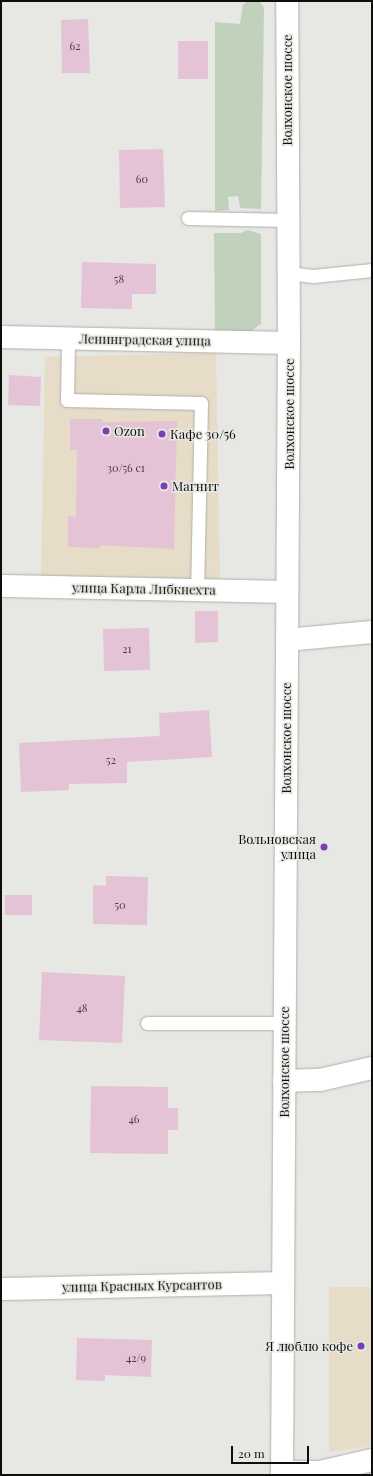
<!DOCTYPE html>
<meta charset="utf-8">
<style>
body{margin:0}
#map{position:relative;width:373px;height:1476px;overflow:hidden;background:#e7e7e3;font-family:"Playfair Display",serif}
div>[style]{position:absolute}
[style*='--x']{left:calc(var(--x)*1px);top:calc(var(--y)*1px);width:calc(var(--w)*1px);rotate:calc(var(--a)*1deg)}
.commercial>*{inset:0;background:#e7dcc7}
.green>*{inset:0;background:#c0d1bc}
.building>*{inset:0;background:#e5c3d6}
.roads{filter:drop-shadow(0 0 1px #b0afac) drop-shadow(0 0 1px #b0afac)}
.lane>*{height:13px;margin:-6.5px;padding:0 6.5px;transform-origin:6.5px;border-radius:6.5px;background:#fff}
.street>*{height:22px;margin:-11px;padding:0 11px;transform-origin:11px;border-radius:11px;background:#fff}
.secondary>*{height:22px;margin:-11px;padding:0 11px;transform-origin:11px;border-radius:11px;background:#fff}
.dots>*{width:11px;height:11px;translate:-50% -50%;box-sizing:border-box;border:2px solid #e7e7e3;border-radius:50%}
span{translate:-50% -50%;white-space:nowrap;text-align:center;line-height:1.15;-webkit-text-stroke:3px #e7e7e3;paint-order:stroke}
.number-label{font-size:11px;color:#443b3f}
.number-label span{-webkit-text-stroke-width:0}
.street-label{font-size:13px;color:#0e0e0d}
.poi-label{font-size:13px;color:#0e0e0d}
.left{translate:0 -50%;text-align:left}
.right{translate:-100% -50%;text-align:right}
.frame{position:absolute;inset:0;border:2px solid #0e0e0d;pointer-events:none}
.scale{position:absolute;left:231px;top:1446px;width:78px;height:18px;box-sizing:border-box;border:2px solid #0e0e0d;border-top:0;padding-left:5px;font-size:12px;line-height:14px;white-space:nowrap;color:#0e0e0d;-webkit-text-stroke:3px #e7e7e3;paint-order:stroke}
</style>
<div id="map">
<div class="commercial">
<div style="clip-path:polygon(216px 353px,220px 582px,41px 579px,45px 357px)"></div>
<div style="clip-path:polygon(329px 1287px,372px 1287px,372px 1446px,329px 1452px)"></div>
</div>
<div class="green">
<div style="clip-path:polygon(247px 1px,260px 2px,264px 8px,261px 209px,240px 208px,238px 196px,228px 197px,229px 210px,215px 211px,215px 22px,240px 24px,243px 5px)"></div>
<div style="clip-path:polygon(247px 230px,261px 234px,261px 324px,251px 331px,215px 331px,214px 233px,241px 233px)"></div>
</div>
<div class="building">
<div style="clip-path:polygon(88px 19px,90px 73px,62px 73px,61px 20px)"></div>
<div style="clip-path:polygon(178px 41px,208px 41px,208px 79px,178px 79px)"></div>
<div style="clip-path:polygon(163px 149px,165px 207px,120px 208px,119px 150px)"></div>
<div style="clip-path:polygon(82px 262px,156px 264px,156px 294px,132px 294px,132px 309px,81px 308px)"></div>
<div style="clip-path:polygon(9px 375px,41px 377px,40px 406px,8px 405px)"></div>
<div style="clip-path:polygon(70px 419px,102px 419px,102px 422px,177px 421px,174px 549px,100px 545px,100px 548px,68px 547px,68px 516px,76px 517px,77px 450px,70px 450px)"></div>
<div style="clip-path:polygon(195px 611px,218px 611px,218px 642px,195px 643px)"></div>
<div style="clip-path:polygon(149px 628px,150px 670px,104px 671px,103px 629px)"></div>
<div style="clip-path:polygon(209px 710px,212px 757px,127px 762px,127px 783px,69px 784px,69px 790px,21px 792px,19px 743px,160px 736px,159px 713px)"></div>
<div style="clip-path:polygon(106px 876px,148px 877px,147px 925px,93px 924px,93px 885px,106px 886px)"></div>
<div style="clip-path:polygon(5px 895px,32px 895px,32px 915px,5px 915px)"></div>
<div style="clip-path:polygon(42px 972px,125px 976px,122px 1043px,39px 1040px)"></div>
<div style="clip-path:polygon(91px 1086px,168px 1087px,168px 1108px,178px 1108px,178px 1130px,168px 1130px,168px 1154px,90px 1153px)"></div>
<div style="clip-path:polygon(77px 1338px,152px 1340px,151px 1377px,105px 1375px,105px 1381px,76px 1380px)"></div>
</div>
<div class="roads">
<div class="lane">
<div style="--x:188;--y:218;--w:100;--a:1.1"></div>
<div style="--x:288;--y:273;--w:25;--a:7"></div>
<div style="--x:313;--y:276;--w:59;--a:-5.8"></div>
<div style="--x:68;--y:339;--w:61;--a:90.9"></div>
<div style="--x:67;--y:400;--w:134;--a:1.3"></div>
<div style="--x:201;--y:403;--w:188;--a:91.2"></div>
<div style="--x:147;--y:1023;--w:138;--a:0"></div>
</div>
<div class="street">
<div style="--x:1;--y:337;--w:288;--a:1.2"></div>
<div style="--x:1;--y:586;--w:286;--a:1.2"></div>
<div style="--x:287;--y:640;--w:85;--a:-5.4"></div>
<div style="--x:284;--y:1081;--w:36;--a:-2"></div>
<div style="--x:320;--y:1080;--w:53;--a:-13"></div>
<div style="--x:1;--y:1289;--w:282;--a:-1.2"></div>
<div style="--x:282;--y:1472;--w:38;--a:0"></div>
<div style="--x:320;--y:1472;--w:53;--a:-13"></div>
</div>
<div class="secondary">
<div style="--x:282;--y:1475;--w:1132;--a:-89.65"></div>
<div style="--x:289;--y:343;--w:342;--a:-90.3"></div>
</div>
</div>
<div class="dots">
<div style="left:106px;top:431px;background:#7b3fb4"></div>
<div style="left:162px;top:434px;background:#7b3fb4"></div>
<div style="left:164px;top:486px;background:#7b3fb4"></div>
<div style="left:324px;top:847px;background:#7b3fb4"></div>
<div style="left:361px;top:1346px;background:#7b3fb4"></div>
</div>
<div class="number-label">
<span style="left:75px;top:46px">62</span>
<span style="left:142px;top:179px">60</span>
<span style="left:119px;top:279px">58</span>
<span style="left:126px;top:468px">30/56 с1</span>
<span style="left:127px;top:649px">21</span>
<span style="left:111px;top:760px">52</span>
<span style="left:120px;top:905px">50</span>
<span style="left:82px;top:1008px">48</span>
<span style="left:134px;top:1119px">46</span>
<span style="left:136px;top:1358px">42/9</span>
</div>
<div class="street-label">
<span style="left:287px;top:90px;rotate:-90deg">Волхонское шоссе</span>
<span style="left:145px;top:340px;rotate:1deg">Ленинградская улица</span>
<span style="left:289px;top:414px;rotate:-90deg">Волхонское шоссе</span>
<span style="left:144px;top:589px;rotate:1deg">улица Карла Либкнехта</span>
<span style="left:286px;top:738px;rotate:-90deg">Волхонское шоссе</span>
<span style="left:284px;top:1062px;rotate:-90deg">Волхонское шоссе</span>
<span style="left:142px;top:1286px;rotate:-1deg">улица Красных Курсантов</span>
</div>
<div class="poi-label">
<span class="left" style="left:114px;top:431px">Ozon</span>
<span class="left" style="left:170px;top:434px">Кафе 30/56</span>
<span class="left" style="left:172px;top:486px">Магнит</span>
<span class="right" style="left:316px;top:847px">Вольновская<br>улица</span>
<span class="right" style="left:353px;top:1346px">Я люблю кофе</span>
</div>
<div class="frame"></div>
<div class="scale">20 m</div>
</div>
